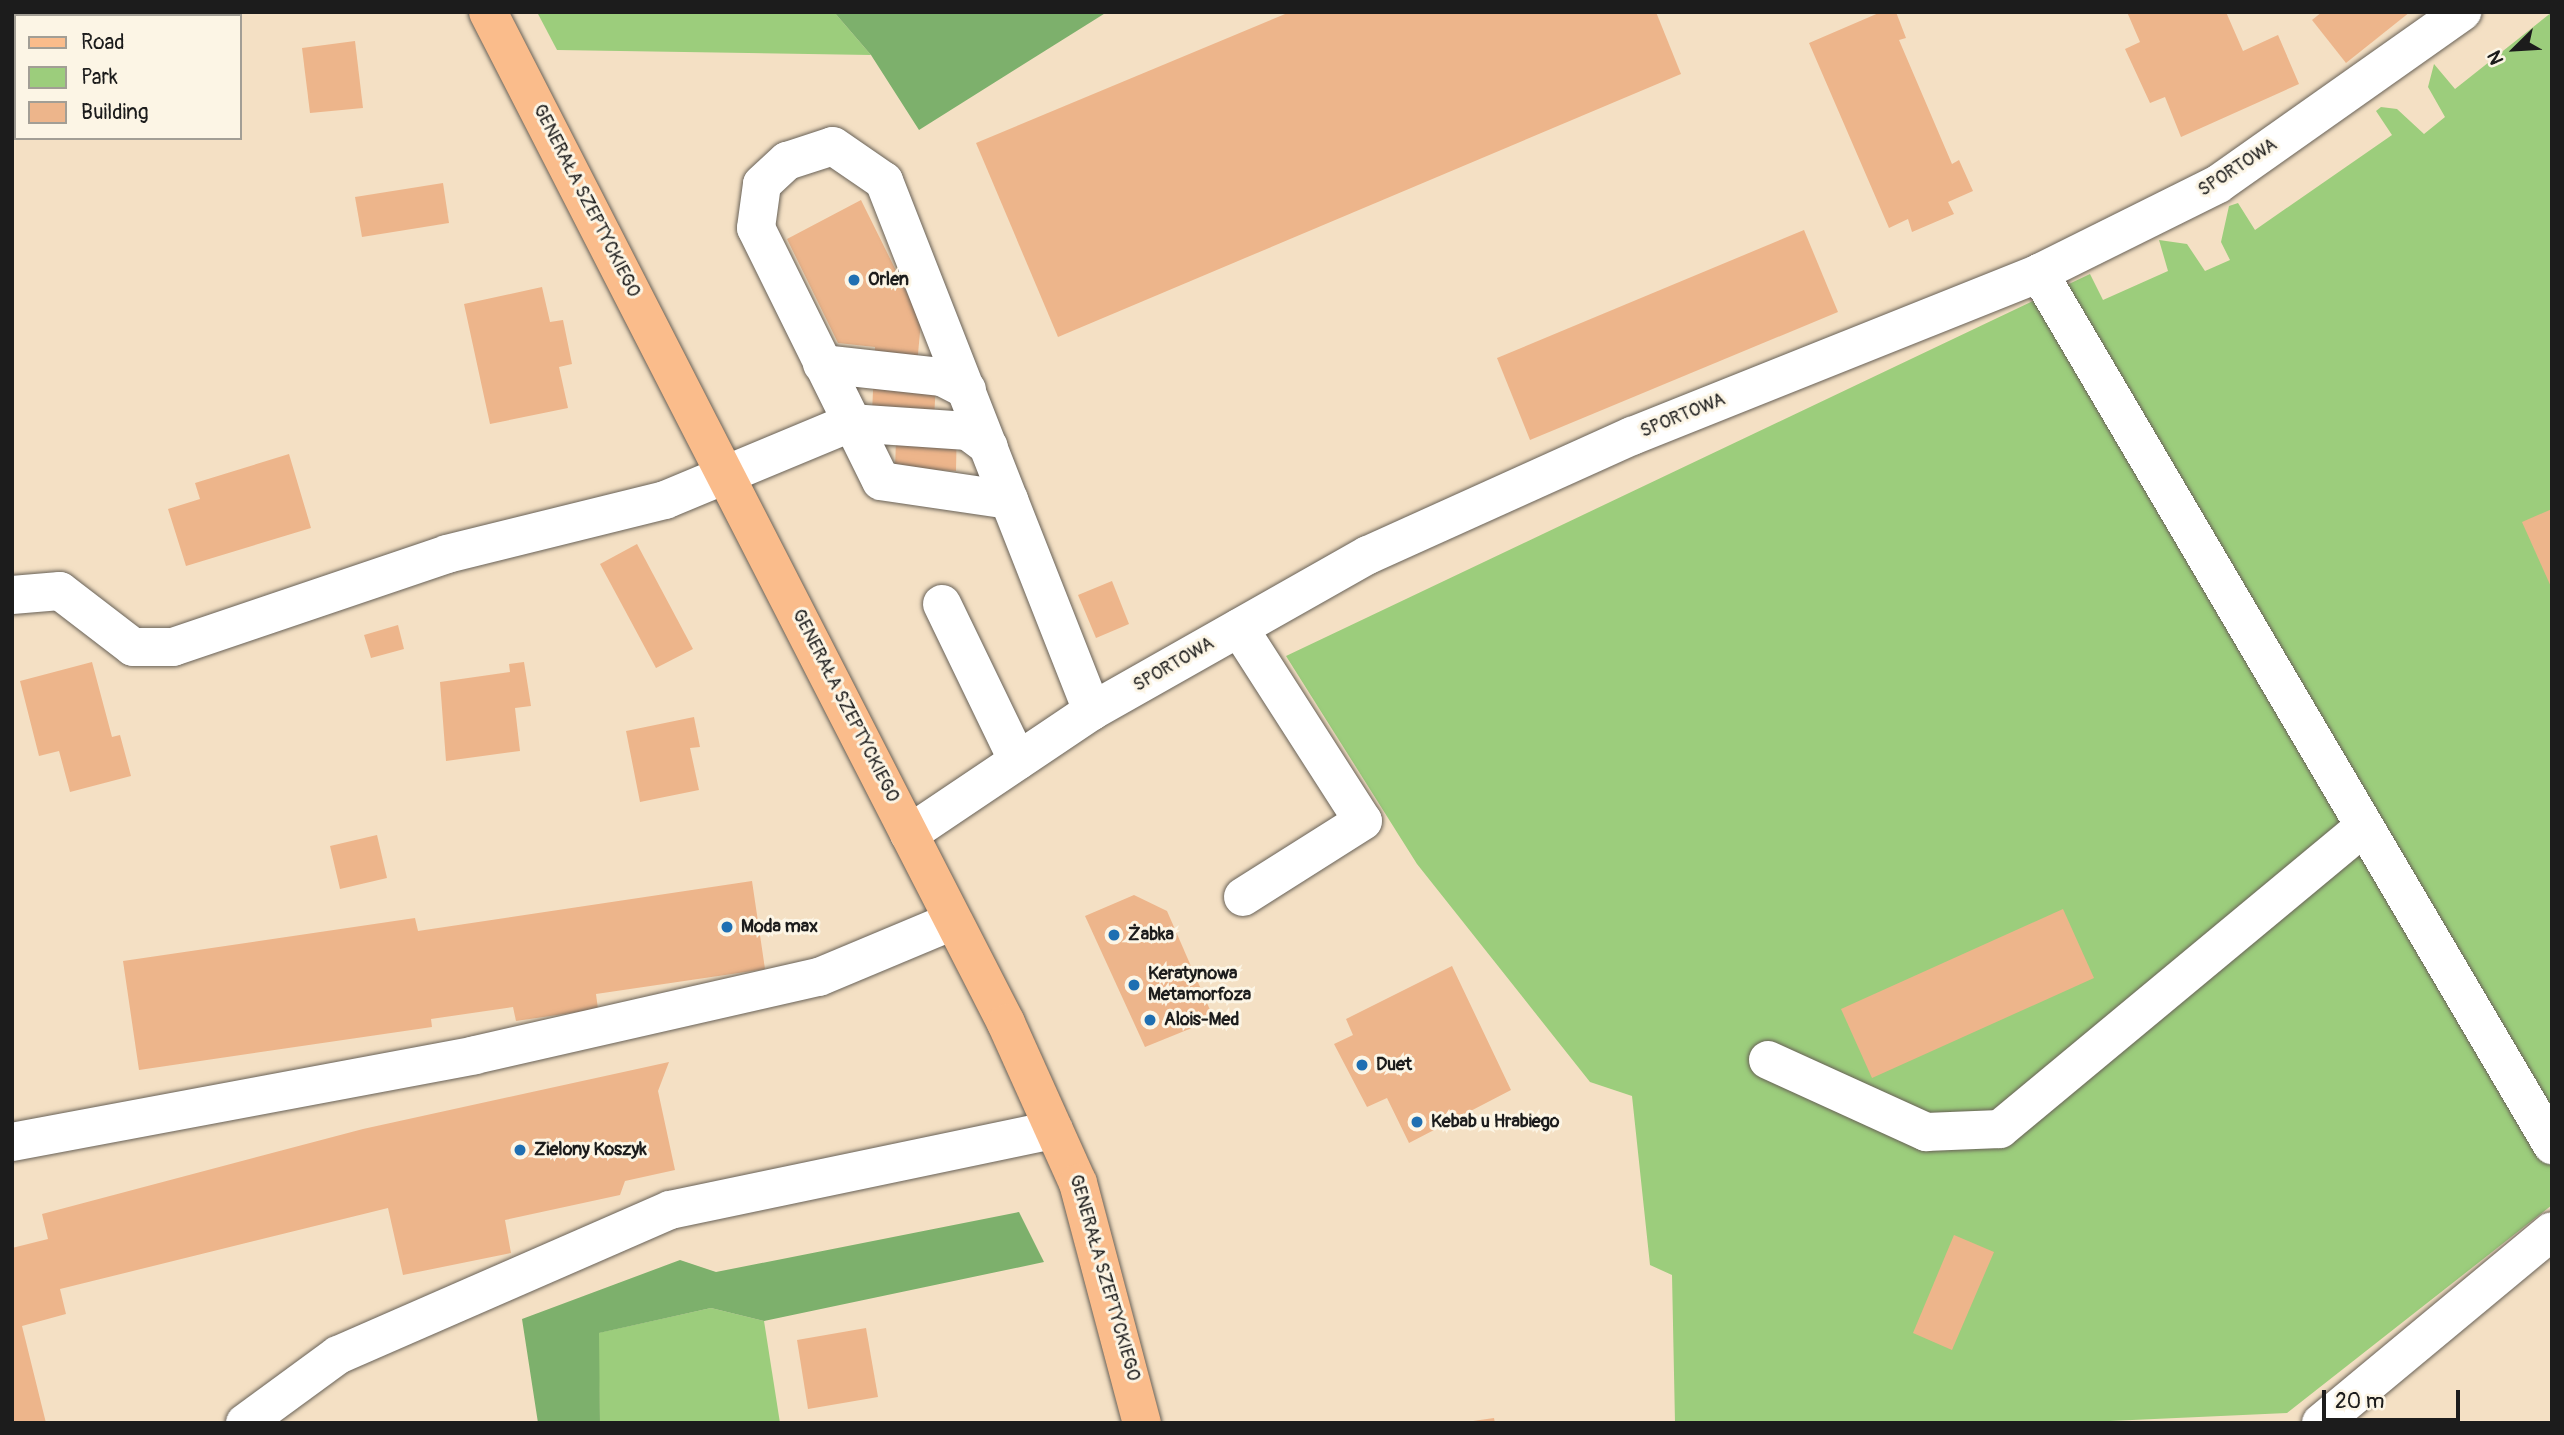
<!DOCTYPE html>
<meta charset="utf-8">
<style>
body{margin:0}
#map{position:relative;width:2564px;height:1435px;overflow:hidden;background:#f4e0c4;font-family:Pangolin,sans-serif}
div>[style]{position:absolute}
[style*='--x']{left:calc(var(--x)*1px);top:calc(var(--y)*1px);width:calc(var(--w)*1px);rotate:calc(var(--a)*1deg)}
.green>*{inset:0;background:#9ccd7c}
.forest>*{inset:0;background:#7db06c}
.building>*{inset:0;background:#edb58b}
.roads{filter:drop-shadow(0 0 2px #686157) drop-shadow(0 0 2px #686157)}
.minor>*{height:38px;margin:-19px;padding:0 19px;transform-origin:19px;border-radius:19px;background:#fff}
.major>*{height:38px;margin:-19px;padding:0 19px;transform-origin:19px;border-radius:19px;background:#fabc8b}
.dots>*{width:19px;height:19px;translate:-50% -50%;box-sizing:border-box;border:4px solid #fcf5e5;border-radius:50%}
span{translate:-50% -50%;white-space:nowrap;text-align:center;line-height:1.15;-webkit-text-stroke:6px #fcf5e5;paint-order:stroke}
.street-label{font-size:18px;color:#1c1c1c}
.poi-label{font-size:18px;color:#1c1c1c;font-weight:700}
.left{translate:0 -50%;text-align:left}
.frame{position:absolute;inset:0;border:14px solid #1c1c1c;pointer-events:none}
.legend{position:absolute;left:14px;top:14px;width:228px;height:126px;box-sizing:border-box;background:#fcf5e5;border:2px solid #a29e95;margin:0;padding:9px 12px;list-style:none;font-size:21px;color:#1c1c1c}
.legend li{display:flex;align-items:center;gap:14px;height:35px}
.legend b{width:35px;border:2px solid #a29e95}
.north{position:absolute;left:2480px;top:14px;width:70px;height:70px;-webkit-text-stroke:5px #fcf5e5;paint-order:stroke;rotate:246deg;font-size:19px;font-weight:700;line-height:28px;text-align:center;color:#1c1c1c}
.north::after{content:'';display:block;margin:auto;width:24px;height:32px;background:#1c1c1c;clip-path:polygon(50% 0,100% 100%,50% 72%,0 100%)}
.scale{position:absolute;left:2322px;top:1390px;width:138px;height:32px;box-sizing:border-box;border:4px solid #1c1c1c;border-top:0;padding-left:9px;font-size:21px;line-height:24px;white-space:nowrap;color:#1c1c1c;-webkit-text-stroke:5px #fcf5e5;paint-order:stroke}
</style>
<div id="map">
<div class="green">
<div style="clip-path:polygon(537px 12px,834px 12px,871px 55px,557px 50px)"></div>
<div style="clip-path:polygon(2552px 12px,2552px 1205px,2287px 1413px,2066px 1423px,1675px 1423px,1672px 1275px,1650px 1265px,1632px 1096px,1590px 1082px,1417px 864px,1286px 656px,2090px 274px,2103px 300px,2168px 271px,2159px 240px,2187px 244px,2205px 271px,2230px 260px,2221px 242px,2229px 206px,2238px 203px,2255px 230px,2392px 135px,2376px 111px,2381px 107px,2397px 109px,2424px 134px,2445px 117px,2428px 87px,2434px 64px,2455px 89px)"></div>
<div style="clip-path:polygon(711px 1308px,764px 1321px,780px 1423px,600px 1423px,598px 1333px)"></div>
</div>
<div class="forest">
<div style="clip-path:polygon(834px 12px,1107px 12px,919px 130px,871px 55px)"></div>
<div style="clip-path:polygon(1019px 1212px,1044px 1262px,764px 1321px,711px 1308px,599px 1333px,600px 1423px,538px 1423px,522px 1319px,680px 1260px,716px 1272px)"></div>
</div>
<div class="building">
<div style="clip-path:polygon(1290px 12px,1656px 12px,1681px 74px,1058px 337px,976px 143px)"></div>
<div style="clip-path:polygon(1881px 12px,1896px 12px,1906px 38px,1899px 40px,1952px 164px,1959px 160px,1973px 191px,1948px 202px,1954px 214px,1912px 232px,1908px 219px,1889px 228px,1809px 43px)"></div>
<div style="clip-path:polygon(2127px 12px,2226px 12px,2243px 51px,2278px 35px,2299px 84px,2181px 137px,2165px 97px,2150px 103px,2125px 49px,2140px 42px)"></div>
<div style="clip-path:polygon(2322px 12px,2410px 12px,2346px 63px,2312px 20px)"></div>
<div style="clip-path:polygon(355px 41px,363px 108px,310px 113px,302px 48px)"></div>
<div style="clip-path:polygon(443px 183px,449px 223px,362px 237px,355px 197px)"></div>
<div style="clip-path:polygon(861px 200px,921px 321px,917px 365px,937px 365px,934px 419px,957px 420px,956px 471px,895px 468px,897px 414px,872px 413px,875px 347px,838px 343px,787px 239px)"></div>
<div style="clip-path:polygon(1804px 230px,1838px 312px,1530px 440px,1497px 358px)"></div>
<div style="clip-path:polygon(542px 287px,550px 322px,563px 320px,572px 364px,559px 367px,568px 408px,490px 424px,464px 304px)"></div>
<div style="clip-path:polygon(289px 454px,311px 528px,186px 566px,168px 509px,200px 499px,195px 483px)"></div>
<div style="clip-path:polygon(2552px 509px,2552px 589px,2522px 522px)"></div>
<div style="clip-path:polygon(637px 544px,693px 649px,656px 668px,600px 564px)"></div>
<div style="clip-path:polygon(1112px 581px,1129px 624px,1096px 638px,1078px 595px)"></div>
<div style="clip-path:polygon(398px 625px,404px 649px,371px 658px,364px 635px)"></div>
<div style="clip-path:polygon(92px 662px,112px 737px,120px 735px,131px 776px,70px 792px,59px 751px,39px 756px,20px 681px)"></div>
<div style="clip-path:polygon(524px 662px,531px 706px,515px 708px,520px 751px,446px 761px,440px 682px,510px 672px,509px 664px)"></div>
<div style="clip-path:polygon(694px 717px,700px 747px,690px 748px,699px 790px,640px 802px,626px 731px)"></div>
<div style="clip-path:polygon(377px 835px,387px 878px,340px 889px,330px 846px)"></div>
<div style="clip-path:polygon(752px 881px,765px 969px,596px 994px,598px 1009px,516px 1021px,513px 1007px,431px 1019px,432px 1027px,139px 1070px,123px 961px,415px 918px,418px 931px)"></div>
<div style="clip-path:polygon(1134px 895px,1167px 911px,1214px 1019px,1145px 1047px,1085px 916px)"></div>
<div style="clip-path:polygon(2063px 909px,2094px 978px,1872px 1078px,1841px 1009px)"></div>
<div style="clip-path:polygon(1452px 966px,1511px 1090px,1409px 1143px,1387px 1098px,1367px 1107px,1334px 1044px,1353px 1035px,1346px 1019px)"></div>
<div style="clip-path:polygon(669px 1062px,658px 1091px,675px 1170px,625px 1181px,620px 1195px,505px 1220px,511px 1253px,403px 1275px,388px 1208px,60px 1289px,66px 1314px,22px 1326px,46px 1423px,12px 1423px,12px 1248px,48px 1239px,42px 1214px,363px 1129px)"></div>
<div style="clip-path:polygon(1954px 1235px,1994px 1252px,1952px 1350px,1913px 1333px)"></div>
<div style="clip-path:polygon(866px 1328px,878px 1397px,808px 1409px,797px 1340px)"></div>
<div style="clip-path:polygon(1494px 1418px,1495px 1423px,1473px 1423px,1473px 1421px)"></div>
</div>
<div class="roads">
<div class="minor">
<div style="--x:2039;--y:273;--w:1012;--a:59.53"></div>
<div style="--x:822;--y:364;--w:121;--a:6.2"></div>
<div style="--x:942;--y:377;--w:28;--a:27"></div>
<div style="--x:1009;--y:500;--w:129;--a:-171.6"></div>
<div style="--x:881;--y:481;--w:282;--a:-116.3"></div>
<div style="--x:756;--y:228;--w:44;--a:-82.2"></div>
<div style="--x:762;--y:184;--w:34;--a:-43"></div>
<div style="--x:787;--y:161;--w:48;--a:-18.1"></div>
<div style="--x:833;--y:146;--w:62;--a:34.5"></div>
<div style="--x:884;--y:181;--w:343;--a:68.6"></div>
<div style="--x:1009;--y:500;--w:227;--a:68.5"></div>
<div style="--x:12;--y:595;--w:48;--a:-4.8"></div>
<div style="--x:60;--y:591;--w:92;--a:37.5"></div>
<div style="--x:133;--y:647;--w:40;--a:0"></div>
<div style="--x:173;--y:647;--w:289;--a:-18.7"></div>
<div style="--x:447;--y:554;--w:225;--a:-13.9"></div>
<div style="--x:665;--y:500;--w:200;--a:-22.6"></div>
<div style="--x:850;--y:423;--w:118;--a:3.9"></div>
<div style="--x:968;--y:431;--w:26;--a:37"></div>
<div style="--x:942;--y:604;--w:174;--a:64.2"></div>
<div style="--x:1239;--y:628;--w:229;--a:57.3"></div>
<div style="--x:1363;--y:821;--w:142;--a:147.7"></div>
<div style="--x:909;--y:834;--w:220;--a:-33.9"></div>
<div style="--x:1092;--y:711;--w:317;--a:-29.5"></div>
<div style="--x:1368;--y:555;--w:290;--a:-24.3"></div>
<div style="--x:1632;--y:436;--w:438;--a:-21.8"></div>
<div style="--x:2039;--y:273;--w:200;--a:-26.4"></div>
<div style="--x:2218;--y:184;--w:299;--a:-35.2"></div>
<div style="--x:1768;--y:1060;--w:174;--a:24.5"></div>
<div style="--x:1926;--y:1132;--w:74;--a:-2.3"></div>
<div style="--x:2000;--y:1129;--w:473;--a:-39.7"></div>
<div style="--x:12;--y:1142;--w:471;--a:-10.6"></div>
<div style="--x:475;--y:1055;--w:353;--a:-12.8"></div>
<div style="--x:819;--y:977;--w:145;--a:-22.7"></div>
<div style="--x:245;--y:1423;--w:115;--a:-36.2"></div>
<div style="--x:338;--y:1355;--w:362;--a:-23.6"></div>
<div style="--x:670;--y:1210;--w:392;--a:-11.8"></div>
<div style="--x:2321;--y:1423;--w:300;--a:-39.7"></div>
</div>
<div class="major">
<div style="--x:488;--y:12;--w:1136;--a:62.87"></div>
<div style="--x:1006;--y:1023;--w:175;--a:65.8"></div>
<div style="--x:1078;--y:1183;--w:248;--a:75.1"></div>
</div>
</div>
<div class="dots">
<div style="left:854px;top:280px;background:#1f6fb2"></div>
<div style="left:727px;top:927px;background:#1f6fb2"></div>
<div style="left:1114px;top:935px;background:#1f6fb2"></div>
<div style="left:1134px;top:985px;background:#1f6fb2"></div>
<div style="left:1150px;top:1020px;background:#1f6fb2"></div>
<div style="left:1362px;top:1065px;background:#1f6fb2"></div>
<div style="left:1417px;top:1122px;background:#1f6fb2"></div>
<div style="left:520px;top:1150px;background:#1f6fb2"></div>
</div>
<div class="street-label">
<span style="left:2238px;top:168px;rotate:-33deg">SPORTOWA</span>
<span style="left:586px;top:201px;rotate:63deg">GENERAŁA SZEPTYCKIEGO</span>
<span style="left:1683px;top:416px;rotate:-22deg">SPORTOWA</span>
<span style="left:1174px;top:665px;rotate:-30deg">SPORTOWA</span>
<span style="left:845px;top:706px;rotate:63deg">GENERAŁA SZEPTYCKIEGO</span>
<span style="left:1104px;top:1278px;rotate:74deg">GENERAŁA SZEPTYCKIEGO</span>
</div>
<div class="poi-label">
<span class="left" style="left:868px;top:280px">Orlen</span>
<span class="left" style="left:741px;top:927px">Moda max</span>
<span class="left" style="left:1128px;top:935px">Żabka</span>
<span class="left" style="left:1148px;top:985px">Keratynowa<br>Metamorfoza</span>
<span class="left" style="left:1164px;top:1020px">Alois-Med</span>
<span class="left" style="left:1376px;top:1065px">Duet</span>
<span class="left" style="left:1431px;top:1122px">Kebab u Hrabiego</span>
<span class="left" style="left:534px;top:1150px">Zielony Koszyk</span>
</div>
<div class="frame"></div>
<ul class="legend">
<li><b style="height:9px;background:#fabc8b"></b>Road</li>
<li><b style="height:19px;background:#9ccd7c"></b>Park</li>
<li><b style="height:19px;background:#edb58b"></b>Building</li>
</ul>
<div class="north">N</div>
<div class="scale">20 m</div>
</div>
